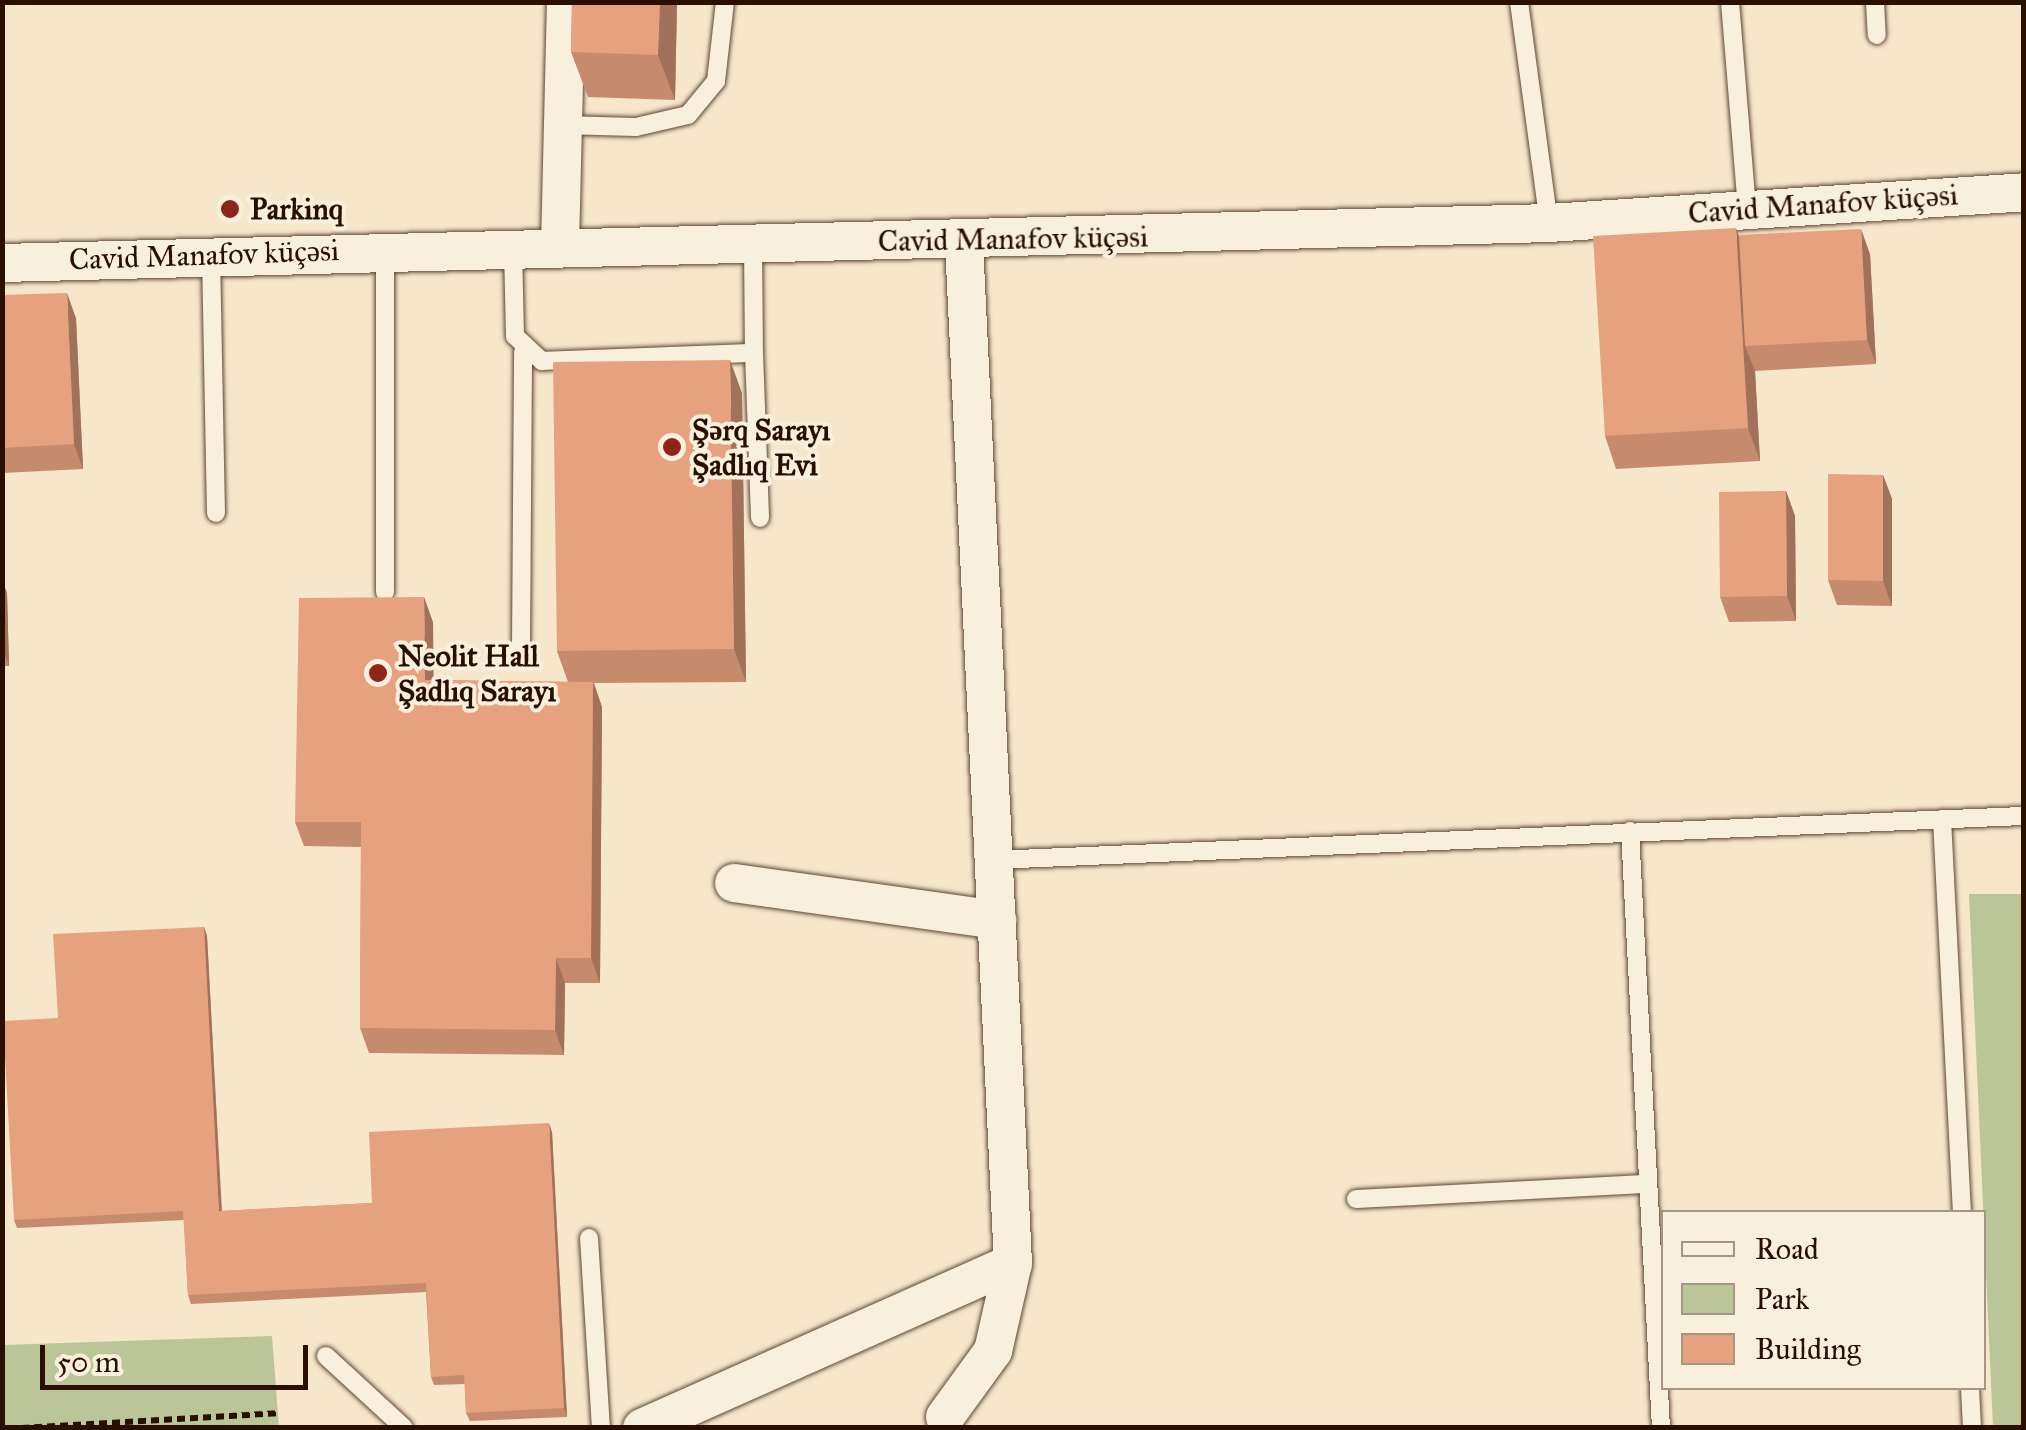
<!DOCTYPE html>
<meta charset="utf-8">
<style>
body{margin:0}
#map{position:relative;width:2026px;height:1430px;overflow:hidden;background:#f6e6ca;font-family:"IM FELL Great Primer",serif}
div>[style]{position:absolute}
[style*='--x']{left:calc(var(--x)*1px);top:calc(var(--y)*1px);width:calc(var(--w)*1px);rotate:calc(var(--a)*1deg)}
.green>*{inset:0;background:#bac698}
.path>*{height:6px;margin-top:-3px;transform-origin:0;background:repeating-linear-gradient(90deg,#2a0f01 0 8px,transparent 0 13px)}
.roads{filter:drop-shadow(0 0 2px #5d4533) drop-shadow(0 0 2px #5d4533)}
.service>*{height:18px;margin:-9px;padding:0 9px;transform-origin:9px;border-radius:9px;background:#f9efdd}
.minor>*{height:38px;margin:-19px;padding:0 19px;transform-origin:19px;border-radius:19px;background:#f9efdd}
.wall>*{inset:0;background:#c68a6d}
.shaded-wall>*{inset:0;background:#a17159}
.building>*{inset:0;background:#e6a17f}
.dots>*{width:28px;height:28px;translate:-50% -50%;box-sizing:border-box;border:5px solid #f9efdd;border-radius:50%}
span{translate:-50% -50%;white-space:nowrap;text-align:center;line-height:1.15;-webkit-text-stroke:8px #f9efdd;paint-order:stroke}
.street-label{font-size:30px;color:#2a0f01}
.poi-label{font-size:30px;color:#2a0f01;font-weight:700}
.left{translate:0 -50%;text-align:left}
.frame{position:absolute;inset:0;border:5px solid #2a0f01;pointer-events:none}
.legend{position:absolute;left:1661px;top:1210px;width:325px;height:180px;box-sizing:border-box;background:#f9efdd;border:2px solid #a69585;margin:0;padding:12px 18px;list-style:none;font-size:30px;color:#2a0f01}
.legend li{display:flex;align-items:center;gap:20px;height:50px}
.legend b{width:50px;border:2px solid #a69585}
.scale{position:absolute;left:40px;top:1345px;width:268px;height:45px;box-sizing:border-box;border:5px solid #2a0f01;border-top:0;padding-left:12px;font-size:30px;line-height:35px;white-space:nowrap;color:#2a0f01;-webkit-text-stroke:8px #f9efdd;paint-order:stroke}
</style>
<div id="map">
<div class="green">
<div style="clip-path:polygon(1969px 894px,2023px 894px,2023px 1427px,1993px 1427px)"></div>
<div style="clip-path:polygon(272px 1336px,279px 1427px,3px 1427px,3px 1345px)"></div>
</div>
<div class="path">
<div style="--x:21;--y:1428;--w:257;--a:-3.3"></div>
</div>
<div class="roads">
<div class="service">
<div style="--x:1519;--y:2;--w:223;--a:82.3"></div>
<div style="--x:1730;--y:2;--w:206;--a:85.3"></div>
<div style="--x:1875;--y:2;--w:33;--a:87"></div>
<div style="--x:562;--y:125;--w:74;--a:1.5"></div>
<div style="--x:636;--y:127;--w:53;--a:-13"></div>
<div style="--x:688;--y:115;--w:44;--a:-50.5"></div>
<div style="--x:716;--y:81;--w:80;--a:-83.5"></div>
<div style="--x:753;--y:244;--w:109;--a:89.5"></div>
<div style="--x:385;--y:248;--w:344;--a:90"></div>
<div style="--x:513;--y:248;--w:88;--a:88.7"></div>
<div style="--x:515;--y:336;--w:37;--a:43"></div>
<div style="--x:542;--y:361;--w:212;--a:-2.2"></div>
<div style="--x:754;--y:353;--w:165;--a:87.9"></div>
<div style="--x:211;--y:255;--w:258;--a:88.9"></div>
<div style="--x:521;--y:648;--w:296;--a:-89.6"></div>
<div style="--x:1942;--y:819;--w:394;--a:87.1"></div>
<div style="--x:1630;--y:831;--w:598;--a:87.03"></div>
<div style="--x:994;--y:860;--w:1031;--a:-2.45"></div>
<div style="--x:1356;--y:1199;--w:289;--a:-3"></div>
<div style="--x:589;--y:1238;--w:190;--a:86.4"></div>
<div style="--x:326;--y:1356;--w:106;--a:42.7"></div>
<div style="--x:1970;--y:1388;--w:40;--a:87.1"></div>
</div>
<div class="minor">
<div style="--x:560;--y:246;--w:244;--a:-88.6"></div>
<div style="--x:2;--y:263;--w:1548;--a:-1.48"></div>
<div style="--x:1549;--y:223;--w:476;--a:-3.7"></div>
<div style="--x:734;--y:883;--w:266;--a:8"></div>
<div style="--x:945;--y:1417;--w:82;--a:-54"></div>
<div style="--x:993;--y:1351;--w:90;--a:-77.2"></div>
<div style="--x:1013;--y:1263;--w:1022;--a:-92.75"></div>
<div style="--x:642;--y:1428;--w:406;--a:-24"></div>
</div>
</div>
<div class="wall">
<div style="clip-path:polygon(572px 2px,677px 2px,675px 100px,588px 97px,571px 52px)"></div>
<div style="clip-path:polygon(1739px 235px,1870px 254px,1876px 364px,1755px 371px,1760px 461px,1616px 469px,1605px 436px)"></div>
<div style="clip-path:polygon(2px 295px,76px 318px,83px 469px,2px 473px)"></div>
<div style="clip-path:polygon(742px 393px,746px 682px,594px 683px,602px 707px,600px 983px,565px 983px,564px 1055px,369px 1053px,360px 1028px,361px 847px,304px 846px,295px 822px,433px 622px,433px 680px,568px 682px,557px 651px)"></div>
<div style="clip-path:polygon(1883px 475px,1892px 499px,1892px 606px,1837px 605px,1828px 580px)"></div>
<div style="clip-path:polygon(1786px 491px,1795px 516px,1796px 621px,1729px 622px,1720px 597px)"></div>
<div style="clip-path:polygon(2px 579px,7px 593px,9px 666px,2px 666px)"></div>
<div style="clip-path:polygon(204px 927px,207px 936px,222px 1211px,372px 1203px,552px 1132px,567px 1417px,470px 1421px,466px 1413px,465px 1384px,434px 1385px,431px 1377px,426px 1292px,191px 1304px,188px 1295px,184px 1220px,17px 1228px,14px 1220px,58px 1018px)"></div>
</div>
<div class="shaded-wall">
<div style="clip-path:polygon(660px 2px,677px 2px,675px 100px,658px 55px)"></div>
<div style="clip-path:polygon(1736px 228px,1748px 260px,1745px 346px,1755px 371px,1760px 461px,1748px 428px)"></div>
<div style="clip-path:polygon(1861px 229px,1870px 254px,1876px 364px,1867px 340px)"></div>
<div style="clip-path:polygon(67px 293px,76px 318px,83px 469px,74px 444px)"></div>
<div style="clip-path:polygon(730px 360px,742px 393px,746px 682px,734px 649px)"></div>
<div style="clip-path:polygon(1883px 475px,1892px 499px,1892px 606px,1883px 581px)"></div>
<div style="clip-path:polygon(1786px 491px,1795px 516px,1796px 621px,1787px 596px)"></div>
<div style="clip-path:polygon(2px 579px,7px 593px,9px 666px,2px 647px)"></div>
<div style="clip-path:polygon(424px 597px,433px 622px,434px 705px,425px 680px)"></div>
<div style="clip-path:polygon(593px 682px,602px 707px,600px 983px,591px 958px)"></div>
<div style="clip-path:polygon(204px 927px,207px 936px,222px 1220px,219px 1211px)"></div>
<div style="clip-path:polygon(556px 958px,565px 983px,564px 1055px,555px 1030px)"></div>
<div style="clip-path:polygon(549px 1123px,552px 1132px,567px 1417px,564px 1408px)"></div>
</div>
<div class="building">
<div style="clip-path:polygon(572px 2px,660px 2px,658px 55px,571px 52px)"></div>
<div style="clip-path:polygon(1736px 228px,1748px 428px,1605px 436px,1593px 236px)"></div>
<div style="clip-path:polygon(1861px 229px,1867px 340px,1745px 346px,1739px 235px)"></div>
<div style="clip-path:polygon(67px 293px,74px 444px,2px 448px,2px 295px)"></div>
<div style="clip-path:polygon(730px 360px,734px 649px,557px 651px,553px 362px)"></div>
<div style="clip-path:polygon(1828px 474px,1883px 475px,1883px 581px,1828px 580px)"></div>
<div style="clip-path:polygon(1786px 491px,1787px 596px,1720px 597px,1719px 492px)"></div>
<div style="clip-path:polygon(424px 597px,425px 680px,593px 682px,591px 958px,556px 958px,555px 1030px,360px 1028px,361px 822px,295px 822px,299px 598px)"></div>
<div style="clip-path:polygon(204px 927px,219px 1211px,372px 1203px,369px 1132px,549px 1123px,564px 1408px,466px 1413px,464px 1375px,431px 1377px,426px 1283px,188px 1295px,183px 1211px,14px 1220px,3px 1021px,58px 1018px,53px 934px)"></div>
</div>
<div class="dots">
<div style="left:230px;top:209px;background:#8f2418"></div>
<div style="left:672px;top:447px;background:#8f2418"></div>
<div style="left:378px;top:673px;background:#8f2418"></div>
</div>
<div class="street-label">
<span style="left:1823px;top:204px;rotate:-4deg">Cavid Manafov küçəsi</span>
<span style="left:1013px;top:239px;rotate:-1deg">Cavid Manafov küçəsi</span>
<span style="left:204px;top:255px;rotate:-2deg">Cavid Manafov küçəsi</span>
</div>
<div class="poi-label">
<span class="left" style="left:250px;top:209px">Parkinq</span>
<span class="left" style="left:692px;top:447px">Şərq Sarayı<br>Şadlıq Evi</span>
<span class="left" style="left:398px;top:673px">Neolit Hall<br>Şadlıq Sarayı</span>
</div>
<div class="frame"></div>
<ul class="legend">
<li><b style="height:12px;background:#f9efdd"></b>Road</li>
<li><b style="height:28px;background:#bac698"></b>Park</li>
<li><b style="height:28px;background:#e6a17f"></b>Building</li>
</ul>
<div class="scale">50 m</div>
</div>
